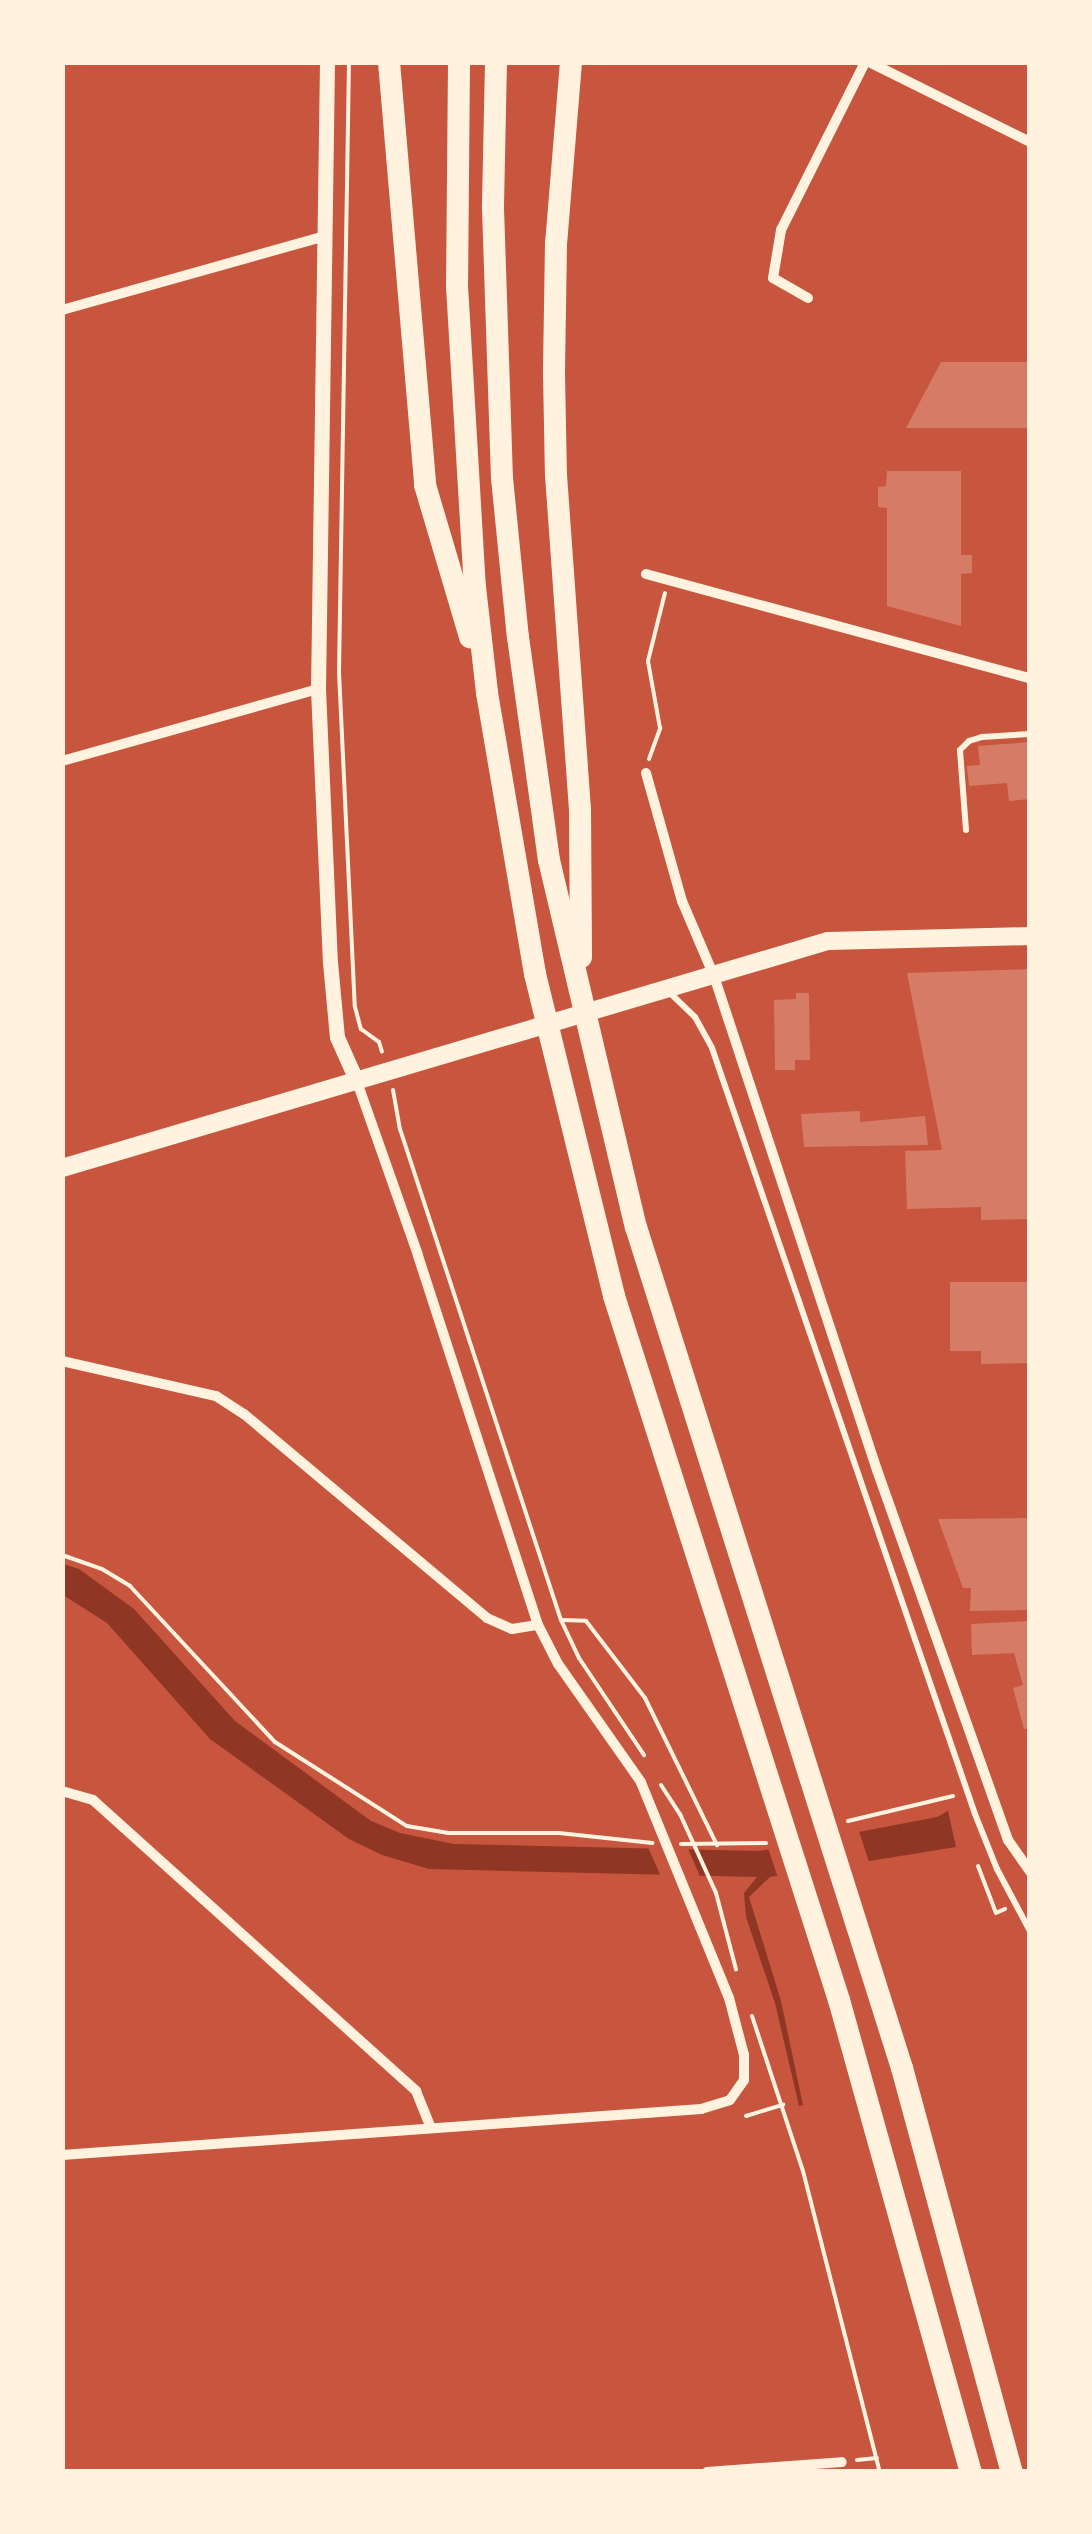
<!DOCTYPE html>
<style>
body{margin:0}
#map{position:relative;width:1092px;height:2534px;overflow:hidden;background:#c8553d;font-family:"PT Sans Narrow",sans-serif}
div>[style]{position:absolute}
[style*='--x']{left:calc(var(--x)*1px);top:calc(var(--y)*1px);width:calc(var(--w)*1px);rotate:calc(var(--a)*1deg)}
.water>*{inset:0;background:#8f3625}
.pier>*{inset:0;background:#c8553d}
.building>*{inset:0;background:#d67c66}
.path>*{height:4px;margin:-2px;padding:0 2px;transform-origin:2px;border-radius:2px;background:#fff3e0}
.service>*{height:6px;margin:-3px;padding:0 3px;transform-origin:3px;border-radius:3px;background:#fff3e0}
.minor>*{height:10px;margin:-5px;padding:0 5px;transform-origin:5px;border-radius:5px;background:#fff3e0}
.tertiary>*{height:15px;margin:-7.5px;padding:0 7.5px;transform-origin:7.5px;border-radius:7.5px;background:#fff3e0}
.secondary>*{height:18px;margin:-9px;padding:0 9px;transform-origin:9px;border-radius:9px;background:#fff3e0}
.motorway>*{height:22px;margin:-11px;padding:0 11px;transform-origin:11px;border-radius:11px;background:#fff3e0}
span{translate:-50% -50%;white-space:nowrap;text-align:center;line-height:1.15;-webkit-text-stroke:10px #fff3e0;paint-order:stroke}
.frame{position:absolute;inset:0;border:65px solid #fff3e0;pointer-events:none}
</style>
<div id="map">
<div class="water">
<div style="clip-path:polygon(63px 1564px,79px 1569px,134px 1609px,235px 1721px,371px 1821px,400px 1833px,454px 1844px,759px 1851px,937px 1817px,948px 1811px,956px 1847px,770px 1877px,749px 1897px,781px 2001px,803px 2105px,799px 2106px,775px 2003px,746px 1917px,744px 1893px,757px 1877px,429px 1869px,382px 1855px,349px 1839px,210px 1739px,107px 1623px,63px 1595px)"></div>
</div>
<div class="pier">
<div style="clip-path:polygon(858px 1828px,871px 1868px,779px 1881px,767px 1845px)"></div>
<div style="clip-path:polygon(646px 1843px,686px 1844px,702px 1881px,663px 1881px)"></div>
</div>
<div class="building">
<div style="clip-path:polygon(941px 362px,1030px 362px,1030px 428px,906px 428px)"></div>
<div style="clip-path:polygon(887px 471px,961px 471px,961px 555px,972px 555px,972px 573px,961px 574px,961px 626px,887px 606px,887px 508px,878px 507px,878px 487px,886px 486px)"></div>
<div style="clip-path:polygon(1030px 742px,1030px 799px,1009px 801px,1007px 783px,969px 786px,967px 766px,980px 765px,978px 746px)"></div>
<div style="clip-path:polygon(1030px 969px,1030px 1219px,981px 1220px,981px 1207px,907px 1209px,905px 1151px,942px 1150px,907px 973px)"></div>
<div style="clip-path:polygon(796px 993px,809px 993px,810px 1060px,795px 1060px,795px 1070px,775px 1070px,774px 1000px,796px 999px)"></div>
<div style="clip-path:polygon(860px 1111px,860px 1122px,925px 1116px,928px 1145px,804px 1147px,801px 1114px)"></div>
<div style="clip-path:polygon(950px 1282px,1030px 1282px,1030px 1363px,981px 1364px,981px 1351px,950px 1351px)"></div>
<div style="clip-path:polygon(1030px 1518px,1030px 1610px,970px 1611px,971px 1588px,963px 1588px,938px 1519px)"></div>
<div style="clip-path:polygon(1030px 1621px,1030px 1728px,1024px 1729px,1013px 1688px,1023px 1685px,1014px 1653px,972px 1655px,971px 1624px)"></div>
</div>
<div class="path">
<div style="--x:349;--y:62;--w:610;--a:90.94"></div>
<div style="--x:339;--y:672;--w:335;--a:87.3"></div>
<div style="--x:355;--y:1007;--w:23;--a:75"></div>
<div style="--x:361;--y:1029;--w:22;--a:36"></div>
<div style="--x:379;--y:1042;--w:10;--a:73"></div>
<div style="--x:649;--y:759;--w:33;--a:-70"></div>
<div style="--x:660;--y:728;--w:68;--a:-100.2"></div>
<div style="--x:648;--y:661;--w:70;--a:-76"></div>
<div style="--x:393;--y:1090;--w:40;--a:80"></div>
<div style="--x:400;--y:1129;--w:517;--a:71.85"></div>
<div style="--x:561;--y:1620;--w:42;--a:64.7"></div>
<div style="--x:579;--y:1658;--w:117;--a:56.2"></div>
<div style="--x:62;--y:1555;--w:42;--a:19.3"></div>
<div style="--x:102;--y:1569;--w:33;--a:31"></div>
<div style="--x:130;--y:1586;--w:213;--a:47.1"></div>
<div style="--x:275;--y:1742;--w:156;--a:32.5"></div>
<div style="--x:407;--y:1826;--w:42;--a:9.7"></div>
<div style="--x:448;--y:1833;--w:111;--a:0"></div>
<div style="--x:559;--y:1833;--w:94;--a:6.1"></div>
<div style="--x:562;--y:1620;--w:24;--a:2"></div>
<div style="--x:586;--y:1621;--w:97;--a:52.5"></div>
<div style="--x:645;--y:1698;--w:164;--a:63.9"></div>
<div style="--x:661;--y:1785;--w:35;--a:57"></div>
<div style="--x:680;--y:1814;--w:87;--a:65.5"></div>
<div style="--x:716;--y:1893;--w:79;--a:75.3"></div>
<div style="--x:848;--y:1821;--w:108;--a:-13.4"></div>
<div style="--x:681;--y:1844;--w:85;--a:-0.7"></div>
<div style="--x:978;--y:1866;--w:50;--a:69"></div>
<div style="--x:996;--y:1913;--w:10;--a:-24"></div>
<div style="--x:752;--y:2016;--w:163;--a:71.8"></div>
<div style="--x:803;--y:2171;--w:311;--a:75.7"></div>
<div style="--x:746;--y:2116;--w:39;--a:-17"></div>
<div style="--x:857;--y:2460;--w:20;--a:-6"></div>
</div>
<div class="service">
<div style="--x:966;--y:830;--w:80;--a:-94.3"></div>
<div style="--x:960;--y:750;--w:13;--a:-45"></div>
<div style="--x:969;--y:741;--w:14;--a:-17"></div>
<div style="--x:982;--y:737;--w:48;--a:-3.6"></div>
<div style="--x:668;--y:991;--w:37;--a:44"></div>
<div style="--x:695;--y:1017;--w:35;--a:61"></div>
<div style="--x:712;--y:1048;--w:810;--a:71.05"></div>
<div style="--x:975;--y:1814;--w:59;--a:68.2"></div>
<div style="--x:997;--y:1869;--w:70;--a:62"></div>
</div>
<div class="minor">
<div style="--x:869;--y:62;--w:180;--a:26.4"></div>
<div style="--x:808;--y:298;--w:40;--a:-150.3"></div>
<div style="--x:773;--y:278;--w:49;--a:-80.5"></div>
<div style="--x:781;--y:230;--w:188;--a:-63.4"></div>
<div style="--x:62;--y:310;--w:274;--a:-15.7"></div>
<div style="--x:646;--y:574;--w:398;--a:15.2"></div>
<div style="--x:62;--y:761;--w:266;--a:-15.7"></div>
<div style="--x:646;--y:773;--w:133;--a:74.3"></div>
<div style="--x:682;--y:901;--w:82;--a:66.9"></div>
<div style="--x:714;--y:976;--w:520;--a:71.74"></div>
<div style="--x:877;--y:1470;--w:393;--a:70.5"></div>
<div style="--x:1008;--y:1840;--w:39;--a:55"></div>
<div style="--x:62;--y:1361;--w:158;--a:12.8"></div>
<div style="--x:216;--y:1396;--w:33;--a:33"></div>
<div style="--x:244;--y:1414;--w:317;--a:40"></div>
<div style="--x:487;--y:1618;--w:27;--a:24"></div>
<div style="--x:512;--y:1629;--w:26;--a:-9"></div>
<div style="--x:62;--y:1791;--w:32;--a:16"></div>
<div style="--x:93;--y:1800;--w:435;--a:42"></div>
<div style="--x:416;--y:2091;--w:40;--a:68"></div>
<div style="--x:62;--y:2155;--w:641;--a:-4.12"></div>
<div style="--x:701;--y:2109;--w:30;--a:-17"></div>
<div style="--x:730;--y:2100;--w:24;--a:-55"></div>
<div style="--x:744;--y:2080;--w:25;--a:-90"></div>
<div style="--x:744;--y:2055;--w:59;--a:-104.7"></div>
<div style="--x:729;--y:1998;--w:233;--a:-112.2"></div>
<div style="--x:641;--y:1782;--w:144;--a:-125.1"></div>
<div style="--x:558;--y:1664;--w:44;--a:-117.1"></div>
<div style="--x:538;--y:1625;--w:389;--a:-108"></div>
<div style="--x:418;--y:1255;--w:183;--a:-109.4"></div>
<div style="--x:707;--y:2472;--w:135;--a:-4.2"></div>
</div>
<div class="tertiary">
<div style="--x:327;--y:62;--w:627;--a:90.82"></div>
<div style="--x:318;--y:689;--w:273;--a:87.5"></div>
<div style="--x:330;--y:962;--w:75;--a:84.7"></div>
<div style="--x:337;--y:1037;--w:49;--a:66"></div>
</div>
<div class="secondary">
<div style="--x:62;--y:1168;--w:799;--a:-16.51"></div>
<div style="--x:828;--y:941;--w:202;--a:-1.4"></div>
</div>
<div class="motorway">
<div style="--x:389;--y:62;--w:425;--a:85.1"></div>
<div style="--x:425;--y:485;--w:159;--a:73.5"></div>
<div style="--x:459;--y:62;--w:224;--a:90.5"></div>
<div style="--x:457;--y:286;--w:302;--a:86.6"></div>
<div style="--x:475;--y:587;--w:107;--a:83.5"></div>
<div style="--x:487;--y:693;--w:285;--a:80.3"></div>
<div style="--x:535;--y:974;--w:332;--a:76.2"></div>
<div style="--x:614;--y:1296;--w:739;--a:72.28"></div>
<div style="--x:839;--y:2000;--w:490;--a:74.4"></div>
<div style="--x:496;--y:62;--w:146;--a:91.2"></div>
<div style="--x:493;--y:208;--w:270;--a:88.1"></div>
<div style="--x:502;--y:478;--w:160;--a:84.3"></div>
<div style="--x:518;--y:637;--w:225;--a:82.1"></div>
<div style="--x:549;--y:860;--w:377;--a:76.7"></div>
<div style="--x:636;--y:1227;--w:882;--a:72.45"></div>
<div style="--x:902;--y:2068;--w:419;--a:74.8"></div>
<div style="--x:571;--y:62;--w:182;--a:94.7"></div>
<div style="--x:556;--y:243;--w:131;--a:90.9"></div>
<div style="--x:554;--y:374;--w:101;--a:88.9"></div>
<div style="--x:556;--y:475;--w:336;--a:85.9"></div>
<div style="--x:580;--y:810;--w:147;--a:89.6"></div>
</div>
<div class="frame"></div>
</div>
